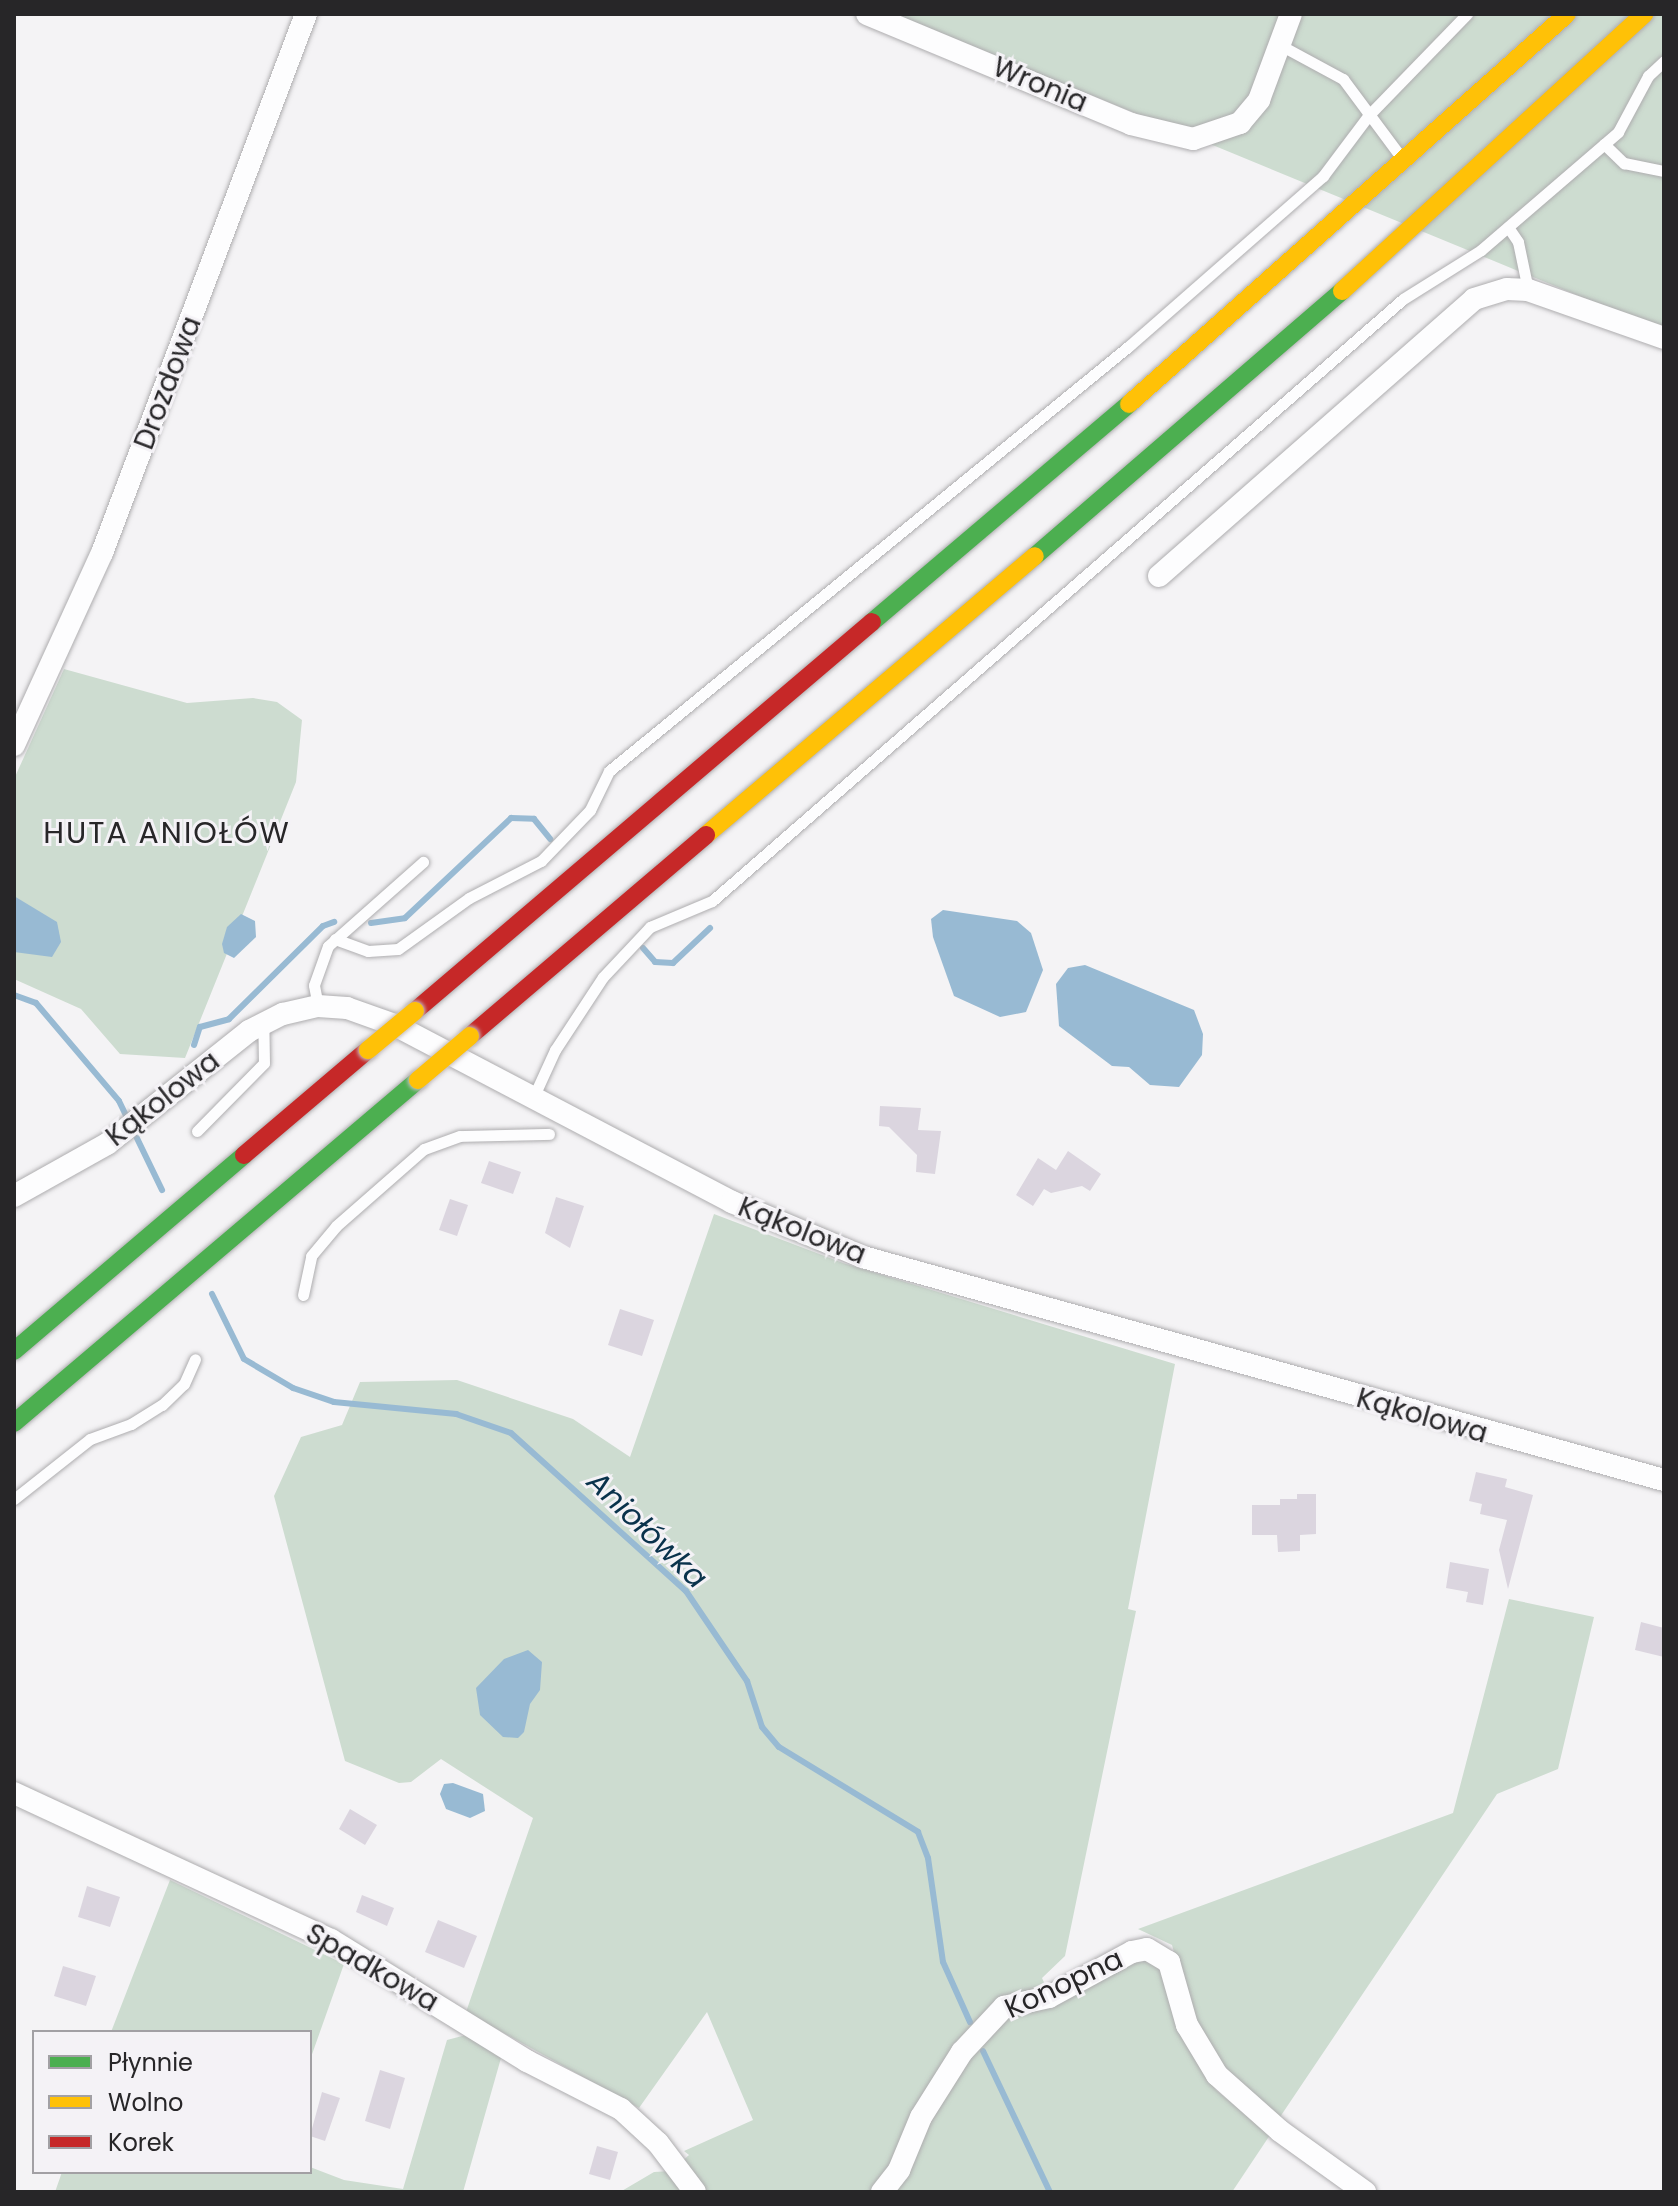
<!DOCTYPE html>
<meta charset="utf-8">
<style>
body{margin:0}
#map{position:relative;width:1678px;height:2206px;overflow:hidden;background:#f4f3f5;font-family:Poppins,sans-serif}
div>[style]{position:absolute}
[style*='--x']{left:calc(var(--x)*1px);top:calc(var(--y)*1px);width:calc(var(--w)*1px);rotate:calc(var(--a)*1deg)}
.green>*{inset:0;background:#cddcd0}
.water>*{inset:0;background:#98bad3}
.stream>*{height:6px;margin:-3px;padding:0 3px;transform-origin:3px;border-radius:3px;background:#98bad3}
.building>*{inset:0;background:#dbd5df}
.roads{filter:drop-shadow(0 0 2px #aeadaf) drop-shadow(0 0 2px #aeadaf)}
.lane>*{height:11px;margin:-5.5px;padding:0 5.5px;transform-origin:5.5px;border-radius:5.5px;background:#fdfdfe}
.street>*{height:22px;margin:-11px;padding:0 11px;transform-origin:11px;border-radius:11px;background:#fdfdfe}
.fast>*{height:18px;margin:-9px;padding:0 9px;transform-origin:9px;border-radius:9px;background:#4caf50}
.slow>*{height:18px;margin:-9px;padding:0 9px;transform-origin:9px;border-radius:9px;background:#ffc107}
.jam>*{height:18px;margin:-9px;padding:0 9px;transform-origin:9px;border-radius:9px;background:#c62828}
.bridges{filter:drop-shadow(0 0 2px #c5bebd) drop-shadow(0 0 2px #c5bebd)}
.slow-bridge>*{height:18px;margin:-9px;padding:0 9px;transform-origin:9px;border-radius:9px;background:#ffc107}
span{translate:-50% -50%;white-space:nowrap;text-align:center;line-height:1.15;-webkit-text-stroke:6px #f4f2f6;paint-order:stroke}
.street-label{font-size:28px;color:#272628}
.neighbourhood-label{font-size:30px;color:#272628;letter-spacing:2px}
.water-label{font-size:30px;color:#09324b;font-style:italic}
.frame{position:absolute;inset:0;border:16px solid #272628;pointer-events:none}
.legend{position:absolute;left:32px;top:2030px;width:280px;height:144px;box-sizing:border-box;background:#f4f2f6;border:2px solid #a2a0a4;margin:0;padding:10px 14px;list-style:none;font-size:24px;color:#272628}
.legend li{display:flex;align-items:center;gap:16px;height:40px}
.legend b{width:40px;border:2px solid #a2a0a4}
</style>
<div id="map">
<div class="green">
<div style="clip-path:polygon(894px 14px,1664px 14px,1664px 331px,1232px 153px)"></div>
<div style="clip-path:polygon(64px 669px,187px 703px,253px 698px,277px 702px,302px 720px,296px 782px,185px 1058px,120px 1054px,81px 1009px,14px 979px,14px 779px)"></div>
<div style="clip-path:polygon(714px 1214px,843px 1263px,1175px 1364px,1128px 1609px,1136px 1611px,1065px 1956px,1042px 1978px,1052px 2000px,1140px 1959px,1159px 1964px,1184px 2042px,1216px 2090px,1270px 2135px,1232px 2192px,620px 2192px,654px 2172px,671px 2171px,689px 2155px,684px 2151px,753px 2120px,707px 2012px,639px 2108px,466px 2012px,533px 1818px,441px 1759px,411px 1782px,399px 1783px,345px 1761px,274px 1496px,301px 1437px,342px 1425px,360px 1382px,457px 1380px,573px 1419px,630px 1457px)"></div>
<div style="clip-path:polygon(1509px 1599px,1594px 1617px,1558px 1769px,1497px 1794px,1278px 2120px,1215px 2064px,1194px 2021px,1172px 1945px,1138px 1929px,1453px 1813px)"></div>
<div style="clip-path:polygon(170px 1880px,344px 1964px,310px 2060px,310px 2032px,111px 2032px)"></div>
<div style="clip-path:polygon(466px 2035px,501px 2058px,463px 2192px,55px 2192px,62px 2172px,310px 2172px,310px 2167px,344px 2180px,403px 2189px,447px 2040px)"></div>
</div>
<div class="water">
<div style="clip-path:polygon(14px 896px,57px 922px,61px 942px,52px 957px,14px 952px)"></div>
<div style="clip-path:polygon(943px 910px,1017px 921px,1031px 933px,1043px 970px,1026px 1012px,1000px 1017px,954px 996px,933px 937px,931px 919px)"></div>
<div style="clip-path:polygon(241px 914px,255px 921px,256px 937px,234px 958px,224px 953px,222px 944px,227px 927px)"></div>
<div style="clip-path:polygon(1085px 965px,1194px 1010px,1203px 1034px,1202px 1055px,1179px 1087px,1150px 1085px,1129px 1067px,1112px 1066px,1059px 1026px,1056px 984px,1068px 968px)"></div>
<div style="clip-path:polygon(528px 1650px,542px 1662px,540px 1690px,530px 1704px,524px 1732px,518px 1738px,503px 1737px,480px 1715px,476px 1688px,504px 1659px)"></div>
<div style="clip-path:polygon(453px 1783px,483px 1794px,485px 1811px,470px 1818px,446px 1809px,440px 1794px,444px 1784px)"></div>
</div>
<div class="stream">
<div style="--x:371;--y:923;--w:34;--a:-8"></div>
<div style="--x:405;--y:918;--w:146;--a:-43.3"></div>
<div style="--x:511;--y:818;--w:23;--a:2"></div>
<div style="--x:534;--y:819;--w:26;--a:51"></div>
<div style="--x:643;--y:948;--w:18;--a:49"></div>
<div style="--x:655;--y:962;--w:18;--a:3"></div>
<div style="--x:673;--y:963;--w:51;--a:-43.4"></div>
<div style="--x:14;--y:995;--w:23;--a:20"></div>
<div style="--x:36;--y:1003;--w:128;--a:49.7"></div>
<div style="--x:119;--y:1101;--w:99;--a:64.2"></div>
<div style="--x:194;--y:1045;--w:19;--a:-72"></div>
<div style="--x:200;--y:1027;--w:30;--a:-15"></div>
<div style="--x:229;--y:1019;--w:132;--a:-44.7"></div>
<div style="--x:323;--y:926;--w:12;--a:-20"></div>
<div style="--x:212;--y:1294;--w:72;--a:63.8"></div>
<div style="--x:244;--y:1359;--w:57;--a:30.6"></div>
<div style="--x:293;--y:1388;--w:43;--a:18.9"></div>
<div style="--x:334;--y:1402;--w:123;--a:5.6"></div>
<div style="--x:456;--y:1414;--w:58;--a:19.1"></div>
<div style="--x:511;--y:1433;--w:236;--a:42.1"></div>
<div style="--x:686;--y:1591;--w:109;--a:55.9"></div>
<div style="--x:747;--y:1681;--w:48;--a:71.9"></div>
<div style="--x:762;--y:1727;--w:26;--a:50"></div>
<div style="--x:779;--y:1747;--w:163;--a:31.4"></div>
<div style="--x:918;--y:1832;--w:28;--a:69"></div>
<div style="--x:928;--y:1858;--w:105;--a:81.8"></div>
<div style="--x:943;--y:1962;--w:66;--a:65.8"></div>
<div style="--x:983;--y:2051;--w:156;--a:64.6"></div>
</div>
<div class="building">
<div style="clip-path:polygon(880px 1106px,921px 1108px,918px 1130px,941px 1131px,935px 1174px,916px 1172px,917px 1155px,889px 1127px,879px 1126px)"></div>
<div style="clip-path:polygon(1068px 1151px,1101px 1174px,1090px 1191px,1082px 1186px,1051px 1193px,1044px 1189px,1033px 1206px,1016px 1195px,1038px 1158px,1056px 1170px)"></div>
<div style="clip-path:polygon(489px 1161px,521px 1172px,513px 1194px,481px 1183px)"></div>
<div style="clip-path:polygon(556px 1197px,584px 1206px,570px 1248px,545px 1233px)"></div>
<div style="clip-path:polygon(450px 1199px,468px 1205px,457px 1236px,439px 1230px)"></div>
<div style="clip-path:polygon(620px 1309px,654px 1320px,642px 1356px,608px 1345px)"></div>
<div style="clip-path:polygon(1476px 1472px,1507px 1479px,1505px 1487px,1533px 1495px,1508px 1589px,1499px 1550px,1507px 1520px,1480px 1514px,1482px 1504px,1469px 1501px)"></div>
<div style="clip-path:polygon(1297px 1494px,1316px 1494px,1316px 1534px,1300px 1535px,1300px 1551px,1278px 1552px,1277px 1535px,1252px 1535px,1252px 1505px,1280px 1505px,1280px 1499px,1297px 1499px)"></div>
<div style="clip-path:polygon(1450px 1562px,1489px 1569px,1483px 1605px,1466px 1602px,1468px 1592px,1446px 1588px)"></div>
<div style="clip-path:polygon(1641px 1622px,1664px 1628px,1664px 1657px,1635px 1650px)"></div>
<div style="clip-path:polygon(350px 1809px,377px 1825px,365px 1845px,339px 1829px)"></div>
<div style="clip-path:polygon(87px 1886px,120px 1897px,110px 1927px,78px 1917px)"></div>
<div style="clip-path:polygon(362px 1895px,394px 1908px,387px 1926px,356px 1912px)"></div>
<div style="clip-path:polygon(438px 1920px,477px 1936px,464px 1968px,425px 1952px)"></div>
<div style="clip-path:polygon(63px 1966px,96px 1976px,86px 2006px,54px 1996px)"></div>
<div style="clip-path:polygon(380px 2070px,405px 2078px,390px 2129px,365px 2121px)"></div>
<div style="clip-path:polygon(322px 2092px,340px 2098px,325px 2141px,310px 2136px)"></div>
<div style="clip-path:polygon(597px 2146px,618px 2152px,610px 2180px,589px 2174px)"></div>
</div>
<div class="roads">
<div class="lane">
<div style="--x:1280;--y:45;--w:72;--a:28.4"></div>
<div style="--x:1343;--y:79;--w:97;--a:53.4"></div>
<div style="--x:1604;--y:144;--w:28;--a:44"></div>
<div style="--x:1624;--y:163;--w:41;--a:11.3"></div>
<div style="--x:1508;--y:227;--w:18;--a:56"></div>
<div style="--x:1518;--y:242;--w:49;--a:78.2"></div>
<div style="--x:335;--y:939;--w:35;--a:20"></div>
<div style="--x:368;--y:951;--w:30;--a:-4"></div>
<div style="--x:398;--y:949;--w:87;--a:-35.7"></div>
<div style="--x:469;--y:898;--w:81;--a:-27.2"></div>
<div style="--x:541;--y:861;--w:71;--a:-46.1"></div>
<div style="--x:590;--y:810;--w:43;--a:-64"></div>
<div style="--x:609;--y:771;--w:672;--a:-39.26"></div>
<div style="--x:1129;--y:346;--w:258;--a:-41.2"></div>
<div style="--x:1323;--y:176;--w:75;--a:-53.1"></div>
<div style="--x:1368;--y:116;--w:142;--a:-45.9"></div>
<div style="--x:318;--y:1006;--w:21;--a:-101"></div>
<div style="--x:314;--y:985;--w:41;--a:-70.3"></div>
<div style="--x:328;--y:946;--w:127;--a:-41.5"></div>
<div style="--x:533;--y:1098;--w:53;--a:-65.4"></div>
<div style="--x:555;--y:1050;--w:87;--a:-56.7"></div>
<div style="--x:603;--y:977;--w:69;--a:-46.8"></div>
<div style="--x:650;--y:927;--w:67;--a:-22.8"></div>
<div style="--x:712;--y:901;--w:916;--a:-41.06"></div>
<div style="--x:1403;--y:299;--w:92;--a:-32.1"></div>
<div style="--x:1481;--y:250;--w:181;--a:-40.7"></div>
<div style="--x:1618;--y:132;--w:64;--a:-61.8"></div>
<div style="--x:1648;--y:76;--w:22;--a:-43"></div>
<div style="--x:197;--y:1131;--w:95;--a:-45.4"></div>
<div style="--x:264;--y:1063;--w:39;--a:-91"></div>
<div style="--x:303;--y:1295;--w:40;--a:-78"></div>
<div style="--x:311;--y:1256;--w:39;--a:-50"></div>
<div style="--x:336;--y:1226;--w:117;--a:-41.2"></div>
<div style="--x:424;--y:1149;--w:38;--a:-20"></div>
<div style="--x:460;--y:1136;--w:89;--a:-1.3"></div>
<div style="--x:14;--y:1499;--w:97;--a:-38.3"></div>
<div style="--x:90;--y:1439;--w:44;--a:-20.1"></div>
<div style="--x:131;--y:1424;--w:36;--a:-32"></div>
<div style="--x:162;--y:1405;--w:30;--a:-44"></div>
<div style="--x:184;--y:1384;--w:27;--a:-66"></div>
</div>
<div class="street">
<div style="--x:867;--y:14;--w:286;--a:22.6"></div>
<div style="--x:1131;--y:124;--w:64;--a:13.6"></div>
<div style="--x:1193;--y:139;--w:50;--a:-18.8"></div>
<div style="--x:1240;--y:123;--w:30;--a:-50"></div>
<div style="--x:1259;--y:100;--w:92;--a:-69.6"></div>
<div style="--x:1159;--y:576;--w:419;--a:-41.3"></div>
<div style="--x:1474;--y:299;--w:34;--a:-17"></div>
<div style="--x:1507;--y:289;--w:21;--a:3"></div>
<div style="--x:1528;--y:290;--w:144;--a:19.4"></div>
<div style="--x:14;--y:745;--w:211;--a:-65.4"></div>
<div style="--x:102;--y:553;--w:576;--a:-69.27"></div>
<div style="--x:14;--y:1196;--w:107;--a:-29.2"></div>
<div style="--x:107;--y:1144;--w:181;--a:-38.5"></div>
<div style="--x:249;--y:1031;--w:38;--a:-27"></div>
<div style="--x:283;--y:1014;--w:36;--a:-13"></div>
<div style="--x:318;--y:1006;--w:29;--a:4"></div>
<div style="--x:347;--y:1008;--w:51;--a:19.5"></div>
<div style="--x:395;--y:1025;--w:381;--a:27.7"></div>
<div style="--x:732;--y:1202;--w:142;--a:22.8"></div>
<div style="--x:863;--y:1257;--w:831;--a:15.56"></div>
<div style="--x:14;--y:1793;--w:349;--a:24.9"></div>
<div style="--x:331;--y:1940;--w:230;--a:31.7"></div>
<div style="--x:527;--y:2061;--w:106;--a:27.1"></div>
<div style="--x:621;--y:2109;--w:50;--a:42.6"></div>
<div style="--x:658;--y:2143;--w:61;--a:52.9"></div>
<div style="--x:882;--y:2192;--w:28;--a:-52"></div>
<div style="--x:899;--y:2170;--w:57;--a:-67.5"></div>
<div style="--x:921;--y:2117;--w:77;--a:-57.8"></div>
<div style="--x:962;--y:2052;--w:62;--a:-47"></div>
<div style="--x:1004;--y:2007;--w:46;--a:-12.5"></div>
<div style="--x:1049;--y:1997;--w:94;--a:-28.5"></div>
<div style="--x:1132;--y:1952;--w:15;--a:-11"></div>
<div style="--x:1147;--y:1949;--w:26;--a:31"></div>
<div style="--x:1169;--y:1962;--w:66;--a:74.1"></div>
<div style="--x:1187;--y:2025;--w:58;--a:59"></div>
<div style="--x:1217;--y:2075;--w:84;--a:41.6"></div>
<div style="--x:1280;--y:2131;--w:105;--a:35.7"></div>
</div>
<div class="fast">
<div style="--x:1035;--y:556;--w:406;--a:-40.8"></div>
<div style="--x:872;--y:622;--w:337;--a:-40.3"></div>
<div style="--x:14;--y:1351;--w:302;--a:-40.4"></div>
<div style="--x:14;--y:1423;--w:530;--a:-40.33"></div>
</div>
<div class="slow">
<div style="--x:1342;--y:291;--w:410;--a:-42.5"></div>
<div style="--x:1129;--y:404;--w:586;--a:-41.68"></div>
<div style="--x:706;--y:835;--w:431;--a:-40.3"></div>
</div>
<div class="jam">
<div style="--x:415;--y:1011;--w:600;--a:-40.4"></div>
<div style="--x:470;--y:1036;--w:310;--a:-40.4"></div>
<div style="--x:244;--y:1155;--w:162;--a:-40.3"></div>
</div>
</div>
<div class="bridges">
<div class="slow-bridge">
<div style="--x:368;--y:1050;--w:61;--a:-39.7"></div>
<div style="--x:418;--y:1080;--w:68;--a:-40.2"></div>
</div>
</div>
<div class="street-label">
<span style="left:1040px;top:85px;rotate:23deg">Wronia</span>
<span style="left:168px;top:383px;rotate:-69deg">Drozdowa</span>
<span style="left:163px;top:1099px;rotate:-38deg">Kąkolowa</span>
<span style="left:802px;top:1231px;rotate:22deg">Kąkolowa</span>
<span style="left:1422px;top:1416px;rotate:16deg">Kąkolowa</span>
<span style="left:372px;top:1968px;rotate:30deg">Spadkowa</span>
<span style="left:1064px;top:1984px;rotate:-25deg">Konopna</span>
</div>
<div class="neighbourhood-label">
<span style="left:167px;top:833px">HUTA ANIOŁÓW</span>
</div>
<div class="water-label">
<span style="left:647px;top:1530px;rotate:44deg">Aniołówka</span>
</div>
<div class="frame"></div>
<ul class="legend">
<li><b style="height:10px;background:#4caf50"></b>Płynnie</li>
<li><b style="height:10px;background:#ffc107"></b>Wolno</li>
<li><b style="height:10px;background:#c62828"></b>Korek</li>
</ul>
</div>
